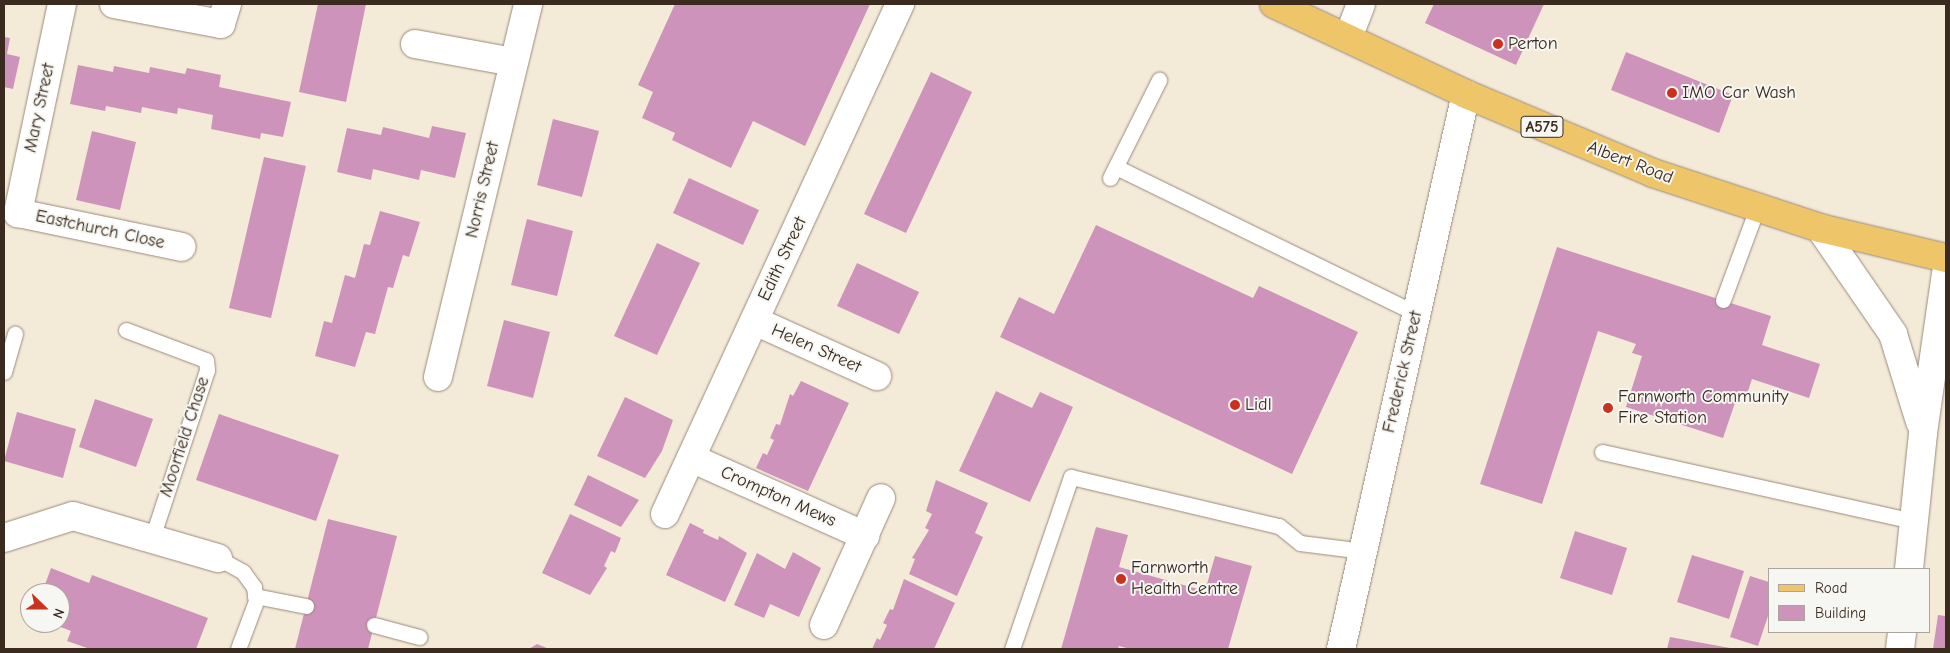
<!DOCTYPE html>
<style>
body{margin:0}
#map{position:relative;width:1950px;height:653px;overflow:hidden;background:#f4ead8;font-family:"Comic Neue",sans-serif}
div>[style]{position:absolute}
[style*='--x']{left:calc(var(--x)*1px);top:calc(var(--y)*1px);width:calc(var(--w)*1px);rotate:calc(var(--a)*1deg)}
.building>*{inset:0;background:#ce93bb}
.roads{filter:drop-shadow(0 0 1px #988a7b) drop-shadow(0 0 1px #988a7b)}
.lane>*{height:15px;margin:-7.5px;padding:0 7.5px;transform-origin:7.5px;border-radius:7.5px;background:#fff}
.street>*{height:28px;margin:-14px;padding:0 14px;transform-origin:14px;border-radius:14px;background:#fff}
.primary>*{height:28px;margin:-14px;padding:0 14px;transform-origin:14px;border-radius:14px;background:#eec569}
.dots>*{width:14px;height:14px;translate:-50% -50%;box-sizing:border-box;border:2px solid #f6f6f2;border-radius:50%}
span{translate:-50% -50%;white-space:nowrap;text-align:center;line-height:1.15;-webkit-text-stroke:4px #f6f6f2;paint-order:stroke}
.shield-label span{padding:1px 4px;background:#f6f6f2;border:1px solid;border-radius:4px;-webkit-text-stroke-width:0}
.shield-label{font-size:16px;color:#3b2a1e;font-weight:700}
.poi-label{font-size:18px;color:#3b2a1e}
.left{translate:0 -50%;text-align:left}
.street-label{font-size:18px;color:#3b2a1e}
.frame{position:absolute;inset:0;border:5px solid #3b2a1e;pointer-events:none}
.legend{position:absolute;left:1768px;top:568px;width:162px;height:65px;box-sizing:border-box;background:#f6f6f2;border:1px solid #aba49d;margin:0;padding:6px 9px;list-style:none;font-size:15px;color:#3b2a1e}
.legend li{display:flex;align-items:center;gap:10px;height:25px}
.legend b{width:25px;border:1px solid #aba49d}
.north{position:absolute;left:20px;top:583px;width:50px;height:50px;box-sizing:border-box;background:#f6f6f2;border:1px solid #aba49d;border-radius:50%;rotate:112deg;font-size:14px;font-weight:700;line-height:20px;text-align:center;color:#3b2a1e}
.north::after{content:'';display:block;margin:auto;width:18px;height:22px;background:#c8321e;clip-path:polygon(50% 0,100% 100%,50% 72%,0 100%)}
</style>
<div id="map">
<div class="building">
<div style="clip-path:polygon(318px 4px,366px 4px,346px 102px,299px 92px)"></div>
<div style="clip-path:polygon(675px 4px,870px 4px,805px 146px,753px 121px,731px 168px,672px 140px,675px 133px,642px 118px,653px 92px,638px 85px)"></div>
<div style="clip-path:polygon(1434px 4px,1544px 4px,1516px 65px,1425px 23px)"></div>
<div style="clip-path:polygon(4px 37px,10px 38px,7px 54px,20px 57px,13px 89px,4px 87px)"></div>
<div style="clip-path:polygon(1626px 52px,1733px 95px,1719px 133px,1611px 90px)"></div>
<div style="clip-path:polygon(78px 65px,113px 72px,114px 66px,149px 73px,150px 67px,185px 74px,187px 68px,221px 75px,219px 87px,291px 102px,283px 137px,261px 133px,260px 139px,211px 129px,213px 115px,178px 108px,177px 114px,142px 107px,141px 113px,106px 106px,105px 111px,70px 104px)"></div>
<div style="clip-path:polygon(931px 72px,972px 92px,906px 233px,864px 214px)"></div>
<div style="clip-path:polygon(553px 119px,599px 131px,582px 197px,537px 185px)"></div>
<div style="clip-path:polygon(432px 126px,466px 133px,455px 178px,421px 170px,419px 180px,373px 169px,371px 180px,337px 172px,347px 128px,381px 135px,383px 127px,429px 138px)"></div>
<div style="clip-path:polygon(92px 131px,136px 142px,120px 210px,76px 200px)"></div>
<div style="clip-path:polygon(264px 157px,306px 166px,271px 318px,229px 308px)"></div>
<div style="clip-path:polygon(689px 178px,759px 210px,743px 245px,673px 213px)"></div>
<div style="clip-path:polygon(380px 211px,420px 222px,409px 257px,403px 255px,393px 288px,388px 287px,375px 334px,366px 332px,355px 367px,315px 356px,324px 321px,332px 323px,345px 275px,355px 278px,364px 244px,370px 245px)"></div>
<div style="clip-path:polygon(527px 219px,573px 231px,557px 296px,511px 285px)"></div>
<div style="clip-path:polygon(1096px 225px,1253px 298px,1259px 286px,1358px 332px,1292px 474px,1000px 337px,1019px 297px,1054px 314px)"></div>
<div style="clip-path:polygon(657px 243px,700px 263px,657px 355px,614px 336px)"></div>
<div style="clip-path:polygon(1557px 247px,1771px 316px,1762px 345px,1820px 364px,1809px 398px,1752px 379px,1747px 394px,1739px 391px,1723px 438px,1626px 407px,1642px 356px,1632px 353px,1636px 344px,1598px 331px,1542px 504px,1480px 484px)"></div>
<div style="clip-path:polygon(857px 263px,919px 292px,899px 334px,837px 306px)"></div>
<div style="clip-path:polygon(504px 320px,550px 332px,533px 398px,487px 386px)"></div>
<div style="clip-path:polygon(801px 381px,849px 403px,808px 491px,756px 468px,763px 453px,767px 455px,774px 440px,770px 438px,776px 424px,780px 425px,790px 394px,793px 396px)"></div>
<div style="clip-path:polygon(996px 391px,1032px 408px,1040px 392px,1073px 407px,1030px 502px,959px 471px)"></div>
<div style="clip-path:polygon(625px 397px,673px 420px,662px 451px,645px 478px,597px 456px)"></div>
<div style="clip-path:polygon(95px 399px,153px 419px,136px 467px,79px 447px)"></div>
<div style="clip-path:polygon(17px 412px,76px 429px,63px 478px,4px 461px)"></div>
<div style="clip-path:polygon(219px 414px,339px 455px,316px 521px,196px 480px)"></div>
<div style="clip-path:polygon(588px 475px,639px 500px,621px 527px,574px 505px)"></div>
<div style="clip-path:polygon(936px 480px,988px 503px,975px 533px,983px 537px,957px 596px,909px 574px,915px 559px,912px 558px,929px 530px,925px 528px,932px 514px,926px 511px)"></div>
<div style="clip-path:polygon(570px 514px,621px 538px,615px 553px,611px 551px,604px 566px,607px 568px,590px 595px,542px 573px)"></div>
<div style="clip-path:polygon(328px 519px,397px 536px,368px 649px,295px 649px)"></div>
<div style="clip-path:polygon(690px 523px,704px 530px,703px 533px,718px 540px,719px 536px,747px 553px,725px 602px,666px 575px)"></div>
<div style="clip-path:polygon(1096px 527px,1128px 535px,1119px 567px,1205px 591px,1215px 556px,1252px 566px,1228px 649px,1130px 649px,1119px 646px,1118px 649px,1061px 649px)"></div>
<div style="clip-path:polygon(1575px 531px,1627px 548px,1612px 595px,1560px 578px)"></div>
<div style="clip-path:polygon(793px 552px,821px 568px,799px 617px,770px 604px,764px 618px,734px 605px,757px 553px,785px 569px)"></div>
<div style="clip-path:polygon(1692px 555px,1744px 571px,1729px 619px,1677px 602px)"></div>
<div style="clip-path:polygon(51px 568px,89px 583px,92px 575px,208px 618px,196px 649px,90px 649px,67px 641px,71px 631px,50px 623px,60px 623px,60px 593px,42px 593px)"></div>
<div style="clip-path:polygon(1750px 576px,1769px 582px,1769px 613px,1758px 646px,1730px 637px)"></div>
<div style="clip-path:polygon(904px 579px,955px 603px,934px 649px,872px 649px,877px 638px,880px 640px,887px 625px,883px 623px,890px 609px,893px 610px)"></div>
<div style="clip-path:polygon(1938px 615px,1946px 616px,1946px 649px,1933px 649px)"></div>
<div style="clip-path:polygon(1670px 637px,1730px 648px,1730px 649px,1667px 649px)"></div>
<div style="clip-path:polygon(537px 644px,549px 649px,529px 649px)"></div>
</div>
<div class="roads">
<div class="lane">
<div style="--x:1116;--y:167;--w:334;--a:26"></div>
<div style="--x:1110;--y:178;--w:110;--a:-63.4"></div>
<div style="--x:1723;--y:300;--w:98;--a:-69.7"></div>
<div style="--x:126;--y:330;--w:85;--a:20.6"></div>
<div style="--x:206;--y:360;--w:10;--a:84"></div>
<div style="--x:207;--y:370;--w:177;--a:108.1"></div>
<div style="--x:4;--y:372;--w:40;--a:-74"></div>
<div style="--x:1602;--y:452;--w:320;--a:12.5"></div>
<div style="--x:218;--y:558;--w:29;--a:29"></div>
<div style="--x:243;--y:572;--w:19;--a:54"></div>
<div style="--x:254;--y:587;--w:14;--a:82"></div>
<div style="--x:256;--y:601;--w:51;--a:110.6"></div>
<div style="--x:255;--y:596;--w:52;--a:11.1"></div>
<div style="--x:374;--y:625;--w:47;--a:14.9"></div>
<div style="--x:1012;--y:649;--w:182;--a:-71.1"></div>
<div style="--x:1071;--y:477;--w:214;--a:13.3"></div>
<div style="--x:1279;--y:526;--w:27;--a:39"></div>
<div style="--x:1300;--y:543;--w:64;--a:7.2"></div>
</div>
<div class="street">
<div style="--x:62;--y:4;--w:214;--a:101.9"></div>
<div style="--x:18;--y:213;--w:167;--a:11.7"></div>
<div style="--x:114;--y:4;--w:109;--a:10.6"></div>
<div style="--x:221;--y:24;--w:21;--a:-73"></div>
<div style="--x:1348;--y:38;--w:36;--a:-69"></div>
<div style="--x:415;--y:44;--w:100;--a:10.4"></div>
<div style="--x:1820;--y:228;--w:129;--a:55.4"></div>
<div style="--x:1893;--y:334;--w:92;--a:72.9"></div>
<div style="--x:755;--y:321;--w:134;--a:24.3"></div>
<div style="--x:438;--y:377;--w:384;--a:-76.4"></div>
<div style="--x:691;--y:458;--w:191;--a:24.1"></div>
<div style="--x:665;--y:514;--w:562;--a:-65.26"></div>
<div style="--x:4;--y:538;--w:72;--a:-17.7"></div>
<div style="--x:73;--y:516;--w:151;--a:16.2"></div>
<div style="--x:1909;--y:569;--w:137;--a:-84.1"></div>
<div style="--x:1923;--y:433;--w:161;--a:-81.8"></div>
<div style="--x:824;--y:625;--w:139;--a:-65.8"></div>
<div style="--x:1341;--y:649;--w:569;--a:-77.31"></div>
<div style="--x:1900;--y:649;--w:17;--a:-83"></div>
</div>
<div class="primary">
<div style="--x:1274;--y:4;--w:212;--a:25.1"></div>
<div style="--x:1466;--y:94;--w:203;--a:22.9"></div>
<div style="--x:1653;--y:173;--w:176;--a:18.2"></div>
<div style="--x:1820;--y:228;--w:130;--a:13.4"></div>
</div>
</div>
<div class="dots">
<div style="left:1498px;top:44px;background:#c8321e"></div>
<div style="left:1672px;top:93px;background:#c8321e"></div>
<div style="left:1235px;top:405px;background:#c8321e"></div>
<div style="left:1608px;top:408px;background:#c8321e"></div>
<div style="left:1121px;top:579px;background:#c8321e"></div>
</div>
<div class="shield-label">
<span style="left:1542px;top:127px">A575</span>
</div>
<div class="poi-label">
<span class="left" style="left:1508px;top:44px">Perton</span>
<span class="left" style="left:1682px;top:93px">IMO Car Wash</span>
<span class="left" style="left:1618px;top:408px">Farnworth Community<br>Fire Station</span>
<span class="left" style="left:1245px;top:405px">Lidl</span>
<span class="left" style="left:1131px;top:579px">Farnworth<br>Health Centre</span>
</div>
<div class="street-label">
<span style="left:40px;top:108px;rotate:-78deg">Mary Street</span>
<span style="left:1630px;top:163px;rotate:21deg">Albert Road</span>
<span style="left:483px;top:190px;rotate:-77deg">Norris Street</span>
<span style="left:100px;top:230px;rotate:12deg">Eastchurch Close</span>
<span style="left:783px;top:259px;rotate:-65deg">Edith Street</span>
<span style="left:816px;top:349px;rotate:24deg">Helen Street</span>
<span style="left:1403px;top:372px;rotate:-77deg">Frederick Street</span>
<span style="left:185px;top:437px;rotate:-72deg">Moorfield Chase</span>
<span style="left:778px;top:497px;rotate:24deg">Crompton Mews</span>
</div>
<div class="frame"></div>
<ul class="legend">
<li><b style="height:6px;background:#eec569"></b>Road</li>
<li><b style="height:14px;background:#ce93bb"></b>Building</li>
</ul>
<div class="north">N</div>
</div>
